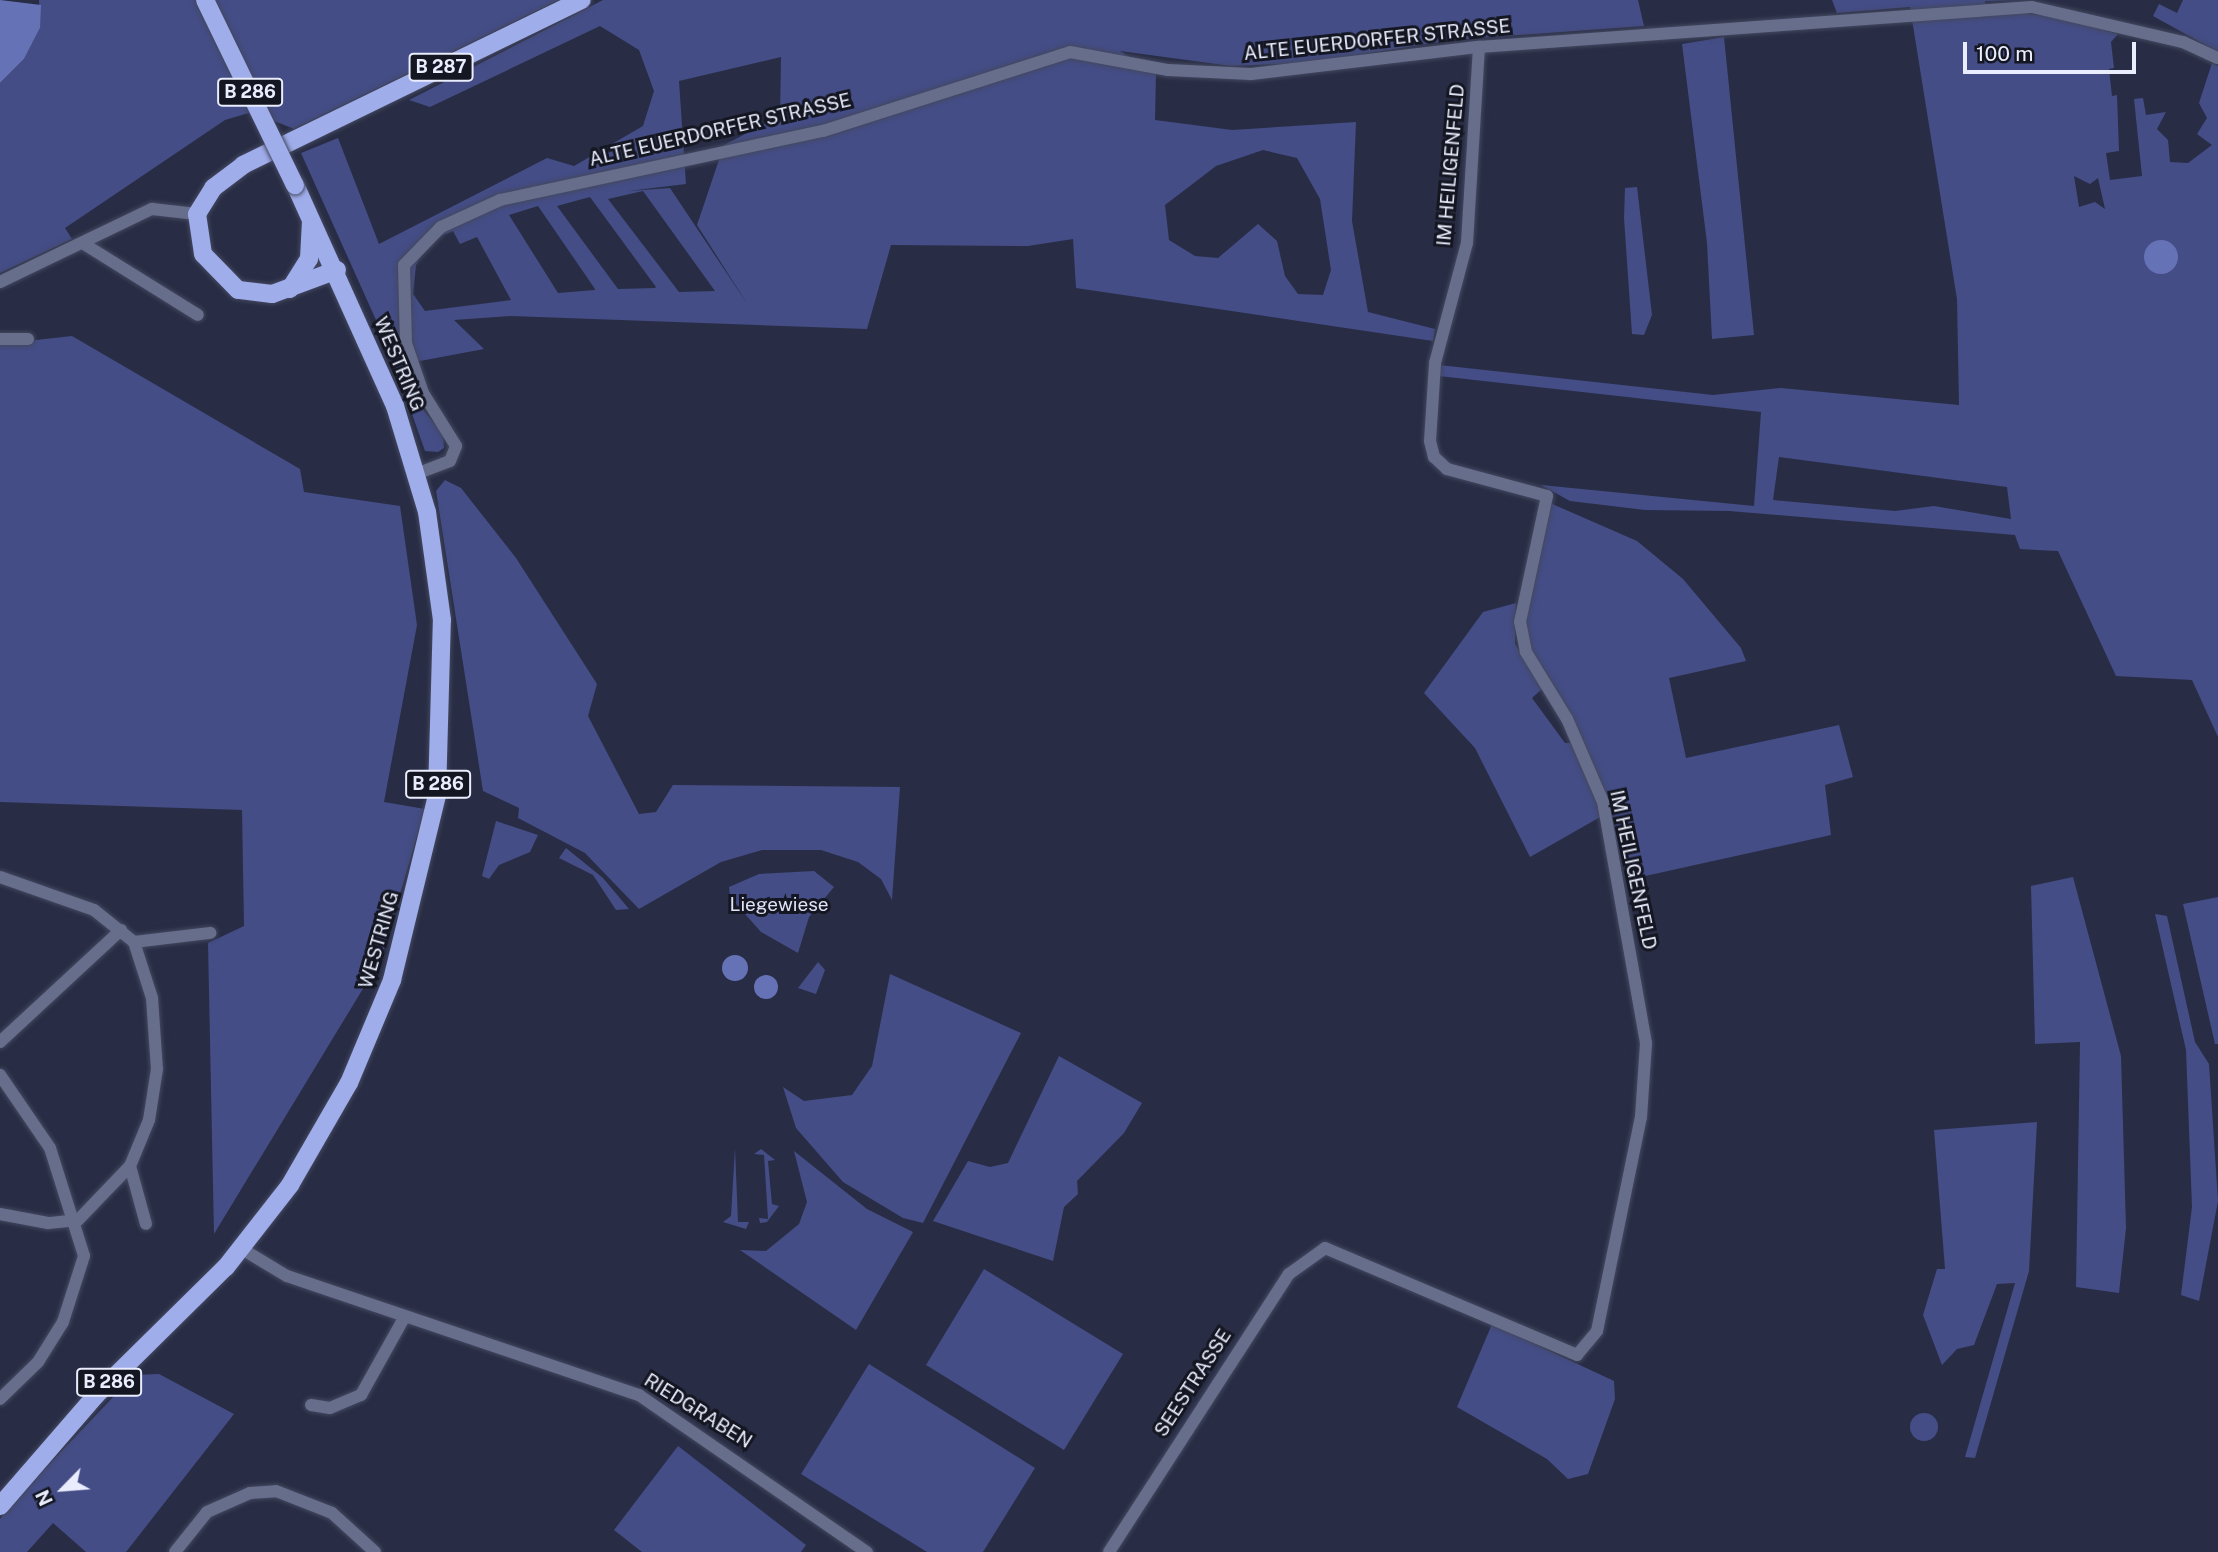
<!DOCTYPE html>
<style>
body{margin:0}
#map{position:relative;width:2218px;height:1552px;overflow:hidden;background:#282d45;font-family:"Public Sans",sans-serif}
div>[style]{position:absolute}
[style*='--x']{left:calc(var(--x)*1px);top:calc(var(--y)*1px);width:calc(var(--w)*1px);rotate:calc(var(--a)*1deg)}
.green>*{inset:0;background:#444d86}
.round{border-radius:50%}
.water>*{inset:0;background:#6672b6}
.roads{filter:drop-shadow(0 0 2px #43485f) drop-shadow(0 0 2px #43485f)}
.minor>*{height:12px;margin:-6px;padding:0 6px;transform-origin:6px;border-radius:6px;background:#676e8c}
.primary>*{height:18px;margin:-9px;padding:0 9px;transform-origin:9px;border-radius:9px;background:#a0adeb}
.bridges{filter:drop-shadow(0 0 2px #43485f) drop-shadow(0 0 2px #43485f)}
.primary-bridge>*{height:18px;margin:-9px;padding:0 9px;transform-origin:9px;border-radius:9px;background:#a0adeb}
span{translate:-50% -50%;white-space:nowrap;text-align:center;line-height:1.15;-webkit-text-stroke:6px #141621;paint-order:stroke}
.shield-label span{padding:2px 5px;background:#141621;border:2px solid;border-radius:5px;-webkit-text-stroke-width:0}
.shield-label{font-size:18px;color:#e9edfd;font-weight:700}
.street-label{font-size:19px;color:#e9edfd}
.park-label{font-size:19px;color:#dfe3f7}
.north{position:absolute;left:28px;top:1454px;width:70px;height:70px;-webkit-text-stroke:5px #141621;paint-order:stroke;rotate:245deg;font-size:19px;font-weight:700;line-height:28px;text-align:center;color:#e9edfd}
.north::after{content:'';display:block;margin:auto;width:24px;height:32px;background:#e9edfd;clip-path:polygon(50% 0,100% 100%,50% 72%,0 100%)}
.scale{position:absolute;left:1963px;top:42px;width:173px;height:32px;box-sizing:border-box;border:4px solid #e9edfd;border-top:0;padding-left:9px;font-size:21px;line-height:24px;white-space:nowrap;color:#e9edfd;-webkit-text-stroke:5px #141621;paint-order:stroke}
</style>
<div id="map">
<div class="green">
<div style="clip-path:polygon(39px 0,559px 0,294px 129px,252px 112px,225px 120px,65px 228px,72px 239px,0 273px,0 83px,24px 59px,40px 28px)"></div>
<div style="clip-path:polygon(evenodd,603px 0,1638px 0,1644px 26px,1452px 40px,1305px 63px,1231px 66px,1120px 51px,1156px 73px,1155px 120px,1232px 130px,1356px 122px,1352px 221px,1368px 312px,1435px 329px,1433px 341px,1076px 288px,1073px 239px,1028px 246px,891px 245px,867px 329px,511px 316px,454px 320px,484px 349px,420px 361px,389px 349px,301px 153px,338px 138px,379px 244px,547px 158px,574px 166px,643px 126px,654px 91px,639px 50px,600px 26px,430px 107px,409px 100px,603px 0,781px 57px,780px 116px,724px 145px,697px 225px,748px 305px,670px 188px,628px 191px,686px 184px,679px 81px,781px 57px,603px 0,1263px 150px,1297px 158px,1320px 199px,1331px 270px,1323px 295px,1298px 294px,1285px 276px,1277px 241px,1258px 224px,1218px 258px,1195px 256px,1169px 240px,1165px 205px,1216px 166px,1263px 150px,603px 0,643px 191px,715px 291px,679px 292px,608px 199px,643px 191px,603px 0,590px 197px,656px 287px,655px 288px,618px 289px,557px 206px,590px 197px,603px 0,538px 206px,595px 289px,595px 290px,558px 293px,509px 215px,538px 206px,603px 0,453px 231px,460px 244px,477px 237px,511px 300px,425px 311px,413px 294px,416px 265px,430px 240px,453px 231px)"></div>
<div style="clip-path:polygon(evenodd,1832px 0,2024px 0,1985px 1px,1986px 12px,2049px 15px,2118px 34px,2111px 42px,2114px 68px,2109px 69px,2112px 96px,2117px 95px,2119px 151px,2106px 153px,2110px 180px,2142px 176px,2134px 99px,2143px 98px,2146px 115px,2166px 112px,2157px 129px,2168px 140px,2170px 162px,2188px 163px,2212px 145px,2197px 134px,2207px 118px,2199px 103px,2212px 63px,2218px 66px,2218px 737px,2192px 680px,2116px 676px,2058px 551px,2020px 549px,2015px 535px,1729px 511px,1645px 510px,1570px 501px,1541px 485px,1754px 506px,1761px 412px,1439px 376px,1439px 365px,1713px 395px,1781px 388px,1959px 405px,1957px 299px,1910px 7px,1837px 13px,1832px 0,2074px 176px,2090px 184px,2098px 178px,2105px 209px,2095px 202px,2079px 207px,2074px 176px,1832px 0,1779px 457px,2007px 487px,2011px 519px,1934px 506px,1895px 511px,1773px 500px,1779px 457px)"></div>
<div style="clip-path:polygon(2183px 0,2218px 0,2218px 52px,2153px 16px,2159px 4px,2177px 13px)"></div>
<div style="clip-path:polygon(1724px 37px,1754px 335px,1712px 339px,1707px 243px,1682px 44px)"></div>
<div style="clip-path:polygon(1637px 187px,1652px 315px,1644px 335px,1632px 334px,1624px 218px,1625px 188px)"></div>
<div style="clip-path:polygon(72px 336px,300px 469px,304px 492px,400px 506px,417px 625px,384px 802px,425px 809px,381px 959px,214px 1234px,208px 943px,244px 926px,242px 810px,0 802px,0 344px)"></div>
<div style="clip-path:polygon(403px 359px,421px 407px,443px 434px,444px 448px,438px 452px,425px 451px,394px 363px)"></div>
<div style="clip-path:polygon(445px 480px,461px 488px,516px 558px,597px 684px,588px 716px,639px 814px,656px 812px,673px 785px,900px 787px,892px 900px,881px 879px,858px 862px,821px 850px,762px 850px,721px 862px,639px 909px,585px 853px,518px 818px,519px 808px,483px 791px,436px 491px)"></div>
<div style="clip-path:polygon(1550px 503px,1637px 541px,1683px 579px,1741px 648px,1746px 661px,1669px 678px,1686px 758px,1839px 725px,1853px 777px,1825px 785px,1831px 835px,1627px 880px,1600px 779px,1530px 650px,1524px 613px)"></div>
<div style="clip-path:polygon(1516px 603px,1515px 644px,1543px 688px,1532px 698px,1565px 743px,1572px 743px,1602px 816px,1530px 857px,1475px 748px,1424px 693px,1483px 612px)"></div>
<div style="clip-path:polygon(496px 821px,538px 835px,530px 852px,499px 865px,489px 879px,482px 876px)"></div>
<div style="clip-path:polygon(566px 848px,603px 878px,629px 909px,616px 910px,593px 875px,559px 858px)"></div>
<div style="clip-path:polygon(814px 871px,834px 887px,809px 917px,798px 953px,761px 932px,730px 897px,729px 887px,759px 874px)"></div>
<div style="clip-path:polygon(2073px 877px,2121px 1056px,2126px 1228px,2119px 1293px,2076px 1287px,2080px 1042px,2035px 1044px,2031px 886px)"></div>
<div style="clip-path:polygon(2218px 897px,2218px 1044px,2215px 1044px,2183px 904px)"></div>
<div style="clip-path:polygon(2155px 914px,2167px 916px,2195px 1042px,2209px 1064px,2218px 1201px,2199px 1301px,2181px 1295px,2192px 1207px,2186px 1050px)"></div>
<div style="clip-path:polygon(818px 962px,825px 970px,816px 994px,798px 988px)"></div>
<div style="clip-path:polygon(890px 974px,1021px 1033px,923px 1223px,903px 1218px,843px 1182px,796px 1128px,783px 1087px,804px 1101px,852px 1095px,872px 1066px)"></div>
<div style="clip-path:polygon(1059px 1056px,1142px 1103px,1124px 1133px,1077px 1181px,1078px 1194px,1064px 1207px,1053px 1261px,933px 1221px,968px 1161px,990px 1167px,1008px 1163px)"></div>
<div style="clip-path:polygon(2037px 1122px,2029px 1271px,1975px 1458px,1965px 1457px,2015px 1283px,1997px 1284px,1974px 1345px,1957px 1349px,1942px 1365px,1923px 1315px,1937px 1269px,1945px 1269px,1934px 1130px)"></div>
<div style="clip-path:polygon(735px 1148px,738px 1222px,749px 1222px,746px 1229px,723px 1222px,731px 1216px)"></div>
<div style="clip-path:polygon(761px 1149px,775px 1160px,768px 1161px,772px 1204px,779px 1206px,767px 1222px,760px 1223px,759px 1218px,768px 1219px,764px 1155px,754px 1154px)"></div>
<div style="clip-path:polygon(794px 1151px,867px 1209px,913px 1232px,856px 1330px,740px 1250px,766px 1251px,799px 1224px,807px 1202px)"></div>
<div style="clip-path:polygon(984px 1269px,1123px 1354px,1064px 1450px,926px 1365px)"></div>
<div style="clip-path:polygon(1492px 1324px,1614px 1381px,1615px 1399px,1588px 1474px,1568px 1479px,1547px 1459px,1457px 1407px)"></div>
<div style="clip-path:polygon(869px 1364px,1035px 1468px,983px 1552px,927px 1552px,801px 1474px)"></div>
<div style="clip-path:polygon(159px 1374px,234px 1414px,126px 1552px,86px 1552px,53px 1523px,27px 1552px,0 1552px,0 1519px,16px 1499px,134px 1375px)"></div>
<div class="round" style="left:1910px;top:1413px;width:28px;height:28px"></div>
<div style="clip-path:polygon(678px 1446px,806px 1545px,801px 1552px,642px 1552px,614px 1530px)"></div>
</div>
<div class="water">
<div style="clip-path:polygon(0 0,41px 5px,40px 28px,24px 59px,0 83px)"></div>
<div class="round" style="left:2144px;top:240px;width:34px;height:34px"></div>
<div class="round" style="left:722px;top:955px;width:26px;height:26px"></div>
<div class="round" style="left:754px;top:975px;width:24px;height:24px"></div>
</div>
<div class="roads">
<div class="minor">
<div style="--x:84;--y:244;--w:134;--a:31.9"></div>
<div style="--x:0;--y:282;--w:169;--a:-25.7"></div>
<div style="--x:152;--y:209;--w:45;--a:6.3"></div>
<div style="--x:0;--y:339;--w:28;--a:0"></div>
<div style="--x:416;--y:474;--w:36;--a:-21"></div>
<div style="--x:450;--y:461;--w:16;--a:-68"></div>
<div style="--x:456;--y:446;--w:62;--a:-121.9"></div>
<div style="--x:423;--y:393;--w:53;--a:-108.8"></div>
<div style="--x:406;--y:343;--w:78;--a:-91.5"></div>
<div style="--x:404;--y:265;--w:53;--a:-45.8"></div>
<div style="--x:441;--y:227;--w:65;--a:-24.6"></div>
<div style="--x:500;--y:200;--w:330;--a:-12.1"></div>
<div style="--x:823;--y:131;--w:259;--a:-17.7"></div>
<div style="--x:1070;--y:52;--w:100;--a:10.4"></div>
<div style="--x:1168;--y:70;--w:83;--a:2.8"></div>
<div style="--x:1251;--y:74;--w:230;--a:-6.8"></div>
<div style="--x:1479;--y:47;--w:554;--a:-4.14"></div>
<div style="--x:2032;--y:7;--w:155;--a:13.1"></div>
<div style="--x:2183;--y:42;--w:38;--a:25"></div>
<div style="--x:0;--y:877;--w:100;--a:19.3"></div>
<div style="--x:94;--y:910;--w:51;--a:38.7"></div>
<div style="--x:134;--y:942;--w:59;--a:72.2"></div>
<div style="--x:152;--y:998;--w:71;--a:86"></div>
<div style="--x:157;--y:1069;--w:52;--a:98.9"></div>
<div style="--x:149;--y:1120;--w:50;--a:112.4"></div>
<div style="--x:130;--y:1166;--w:75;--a:133.9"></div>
<div style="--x:78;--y:1220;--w:30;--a:174"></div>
<div style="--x:48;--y:1223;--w:49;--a:-169.4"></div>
<div style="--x:134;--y:942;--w:77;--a:-6.8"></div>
<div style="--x:0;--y:1042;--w:165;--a:-42.8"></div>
<div style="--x:0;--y:1075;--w:88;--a:55.6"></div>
<div style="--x:50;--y:1148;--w:113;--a:72.5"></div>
<div style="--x:84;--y:1256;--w:69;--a:107.7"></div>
<div style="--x:63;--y:1322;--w:47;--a:122"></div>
<div style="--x:38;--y:1362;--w:53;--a:135.8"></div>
<div style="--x:130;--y:1166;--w:60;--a:74.6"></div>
<div style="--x:242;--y:1249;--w:52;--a:31"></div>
<div style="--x:287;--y:1276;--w:372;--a:18.7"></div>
<div style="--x:639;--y:1395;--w:277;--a:34.6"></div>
<div style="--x:311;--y:1405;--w:19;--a:9"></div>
<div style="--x:330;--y:1408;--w:34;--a:-23"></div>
<div style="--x:361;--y:1395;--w:88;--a:-60.8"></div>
<div style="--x:175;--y:1552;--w:51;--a:-51.3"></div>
<div style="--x:207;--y:1512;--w:47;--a:-23.8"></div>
<div style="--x:250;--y:1493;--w:26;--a:-4"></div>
<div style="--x:276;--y:1491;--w:60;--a:21.4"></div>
<div style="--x:332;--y:1513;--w:58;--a:42.2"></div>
<div style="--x:1109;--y:1552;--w:331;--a:-57.1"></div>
<div style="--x:1289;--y:1274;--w:44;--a:-35.8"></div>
<div style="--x:1325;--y:1248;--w:274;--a:23"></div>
<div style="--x:1577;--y:1355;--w:31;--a:-50"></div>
<div style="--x:1597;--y:1331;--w:218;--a:-78.4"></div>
<div style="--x:1641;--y:1117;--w:74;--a:-86.1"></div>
<div style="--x:1646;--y:1043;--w:245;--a:-100.1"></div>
<div style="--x:1603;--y:802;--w:90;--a:-113.4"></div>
<div style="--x:1567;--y:719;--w:79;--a:-121.5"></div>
<div style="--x:1526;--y:652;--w:31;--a:-101"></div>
<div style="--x:1520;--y:622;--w:129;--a:-77.9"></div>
<div style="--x:1547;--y:496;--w:104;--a:-164.9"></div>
<div style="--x:1447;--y:469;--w:18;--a:-137"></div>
<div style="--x:1434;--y:457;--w:16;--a:-104"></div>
<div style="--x:1430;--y:441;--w:78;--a:-86.3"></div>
<div style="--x:1435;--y:363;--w:124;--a:-75.1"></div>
<div style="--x:1467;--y:243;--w:196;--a:-86.5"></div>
</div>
<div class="primary">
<div style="--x:337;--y:270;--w:69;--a:159.7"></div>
<div style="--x:272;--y:294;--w:34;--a:-173"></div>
<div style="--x:238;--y:290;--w:50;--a:-134.2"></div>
<div style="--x:203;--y:254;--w:40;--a:-98.5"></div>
<div style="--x:197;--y:214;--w:31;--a:-58"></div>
<div style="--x:213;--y:188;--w:38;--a:-37"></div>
<div style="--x:243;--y:165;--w:377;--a:-26"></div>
<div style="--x:290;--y:289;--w:36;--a:-58"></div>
<div style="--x:309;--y:259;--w:37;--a:-87"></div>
<div style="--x:0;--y:1506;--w:147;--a:-49.1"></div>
<div style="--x:96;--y:1395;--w:182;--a:-44.6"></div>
<div style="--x:226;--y:1267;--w:104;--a:-52"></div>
<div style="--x:290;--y:1185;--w:118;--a:-60"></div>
<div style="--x:349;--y:1083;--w:112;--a:-67.3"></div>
<div style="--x:392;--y:980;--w:190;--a:-76.3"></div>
<div style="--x:437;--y:795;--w:175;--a:-88.4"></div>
<div style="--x:442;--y:620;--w:109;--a:-97.9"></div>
<div style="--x:427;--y:512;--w:111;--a:-106.8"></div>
<div style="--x:395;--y:406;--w:243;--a:-114.3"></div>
</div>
</div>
<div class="bridges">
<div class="primary-bridge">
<div style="--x:205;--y:0;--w:206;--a:64.1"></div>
</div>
</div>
<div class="shield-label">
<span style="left:441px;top:67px">B 287</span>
<span style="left:250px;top:92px">B 286</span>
<span style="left:438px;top:784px">B 286</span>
<span style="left:109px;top:1382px">B 286</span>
</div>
<div class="street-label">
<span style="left:1377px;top:40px;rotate:-6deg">ALTE EUERDORFER STRASSE</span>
<span style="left:720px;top:130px;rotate:-13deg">ALTE EUERDORFER STRASSE</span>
<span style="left:1451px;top:165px;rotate:-85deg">IM HEILIGENFELD</span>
<span style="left:399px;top:364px;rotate:67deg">WESTRING</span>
<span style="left:1633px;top:870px;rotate:78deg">IM HEILIGENFELD</span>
<span style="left:379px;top:940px;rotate:-74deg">WESTRING</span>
<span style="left:1193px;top:1383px;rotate:-57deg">SEESTRASSE</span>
<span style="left:698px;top:1411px;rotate:32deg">RIEDGRABEN</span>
</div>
<div class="park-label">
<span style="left:779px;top:905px">Liegewiese</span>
</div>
<div class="north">N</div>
<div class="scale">100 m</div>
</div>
